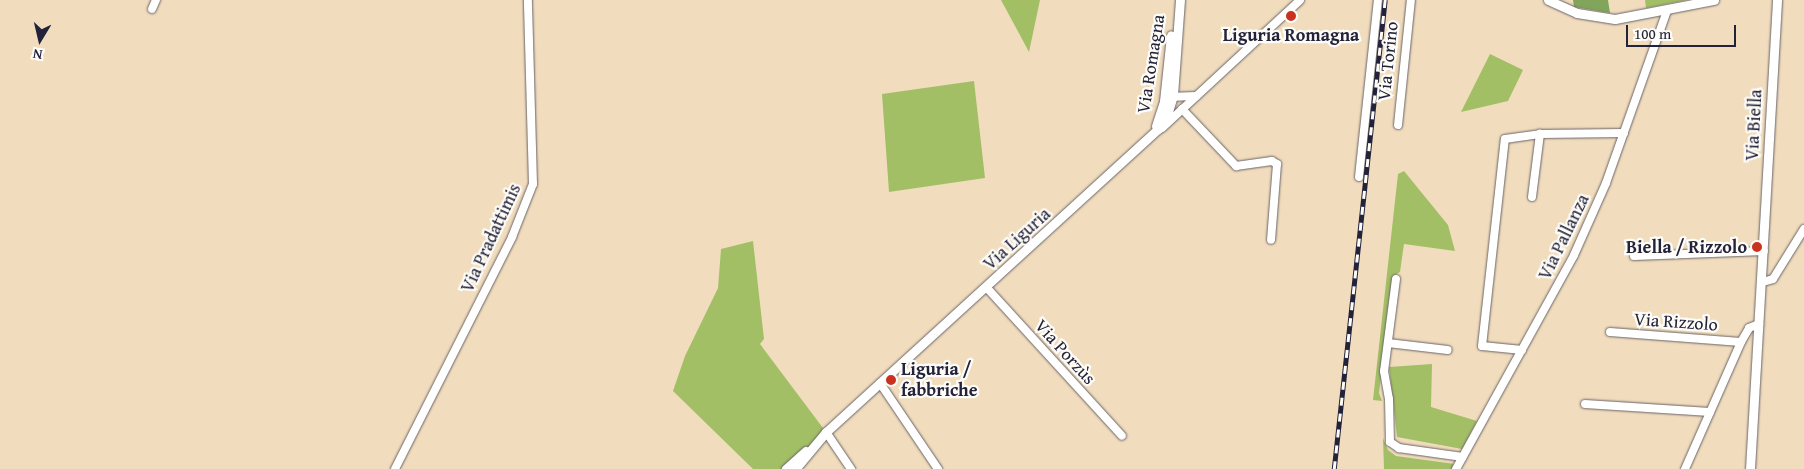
<!DOCTYPE html>
<meta charset="utf-8">
<style>
body{margin:0}
#map{position:relative;width:1804px;height:469px;overflow:hidden;background:#f1ddbd;font-family:"Gentium Book Plus",serif}
div>[style]{position:absolute}
[style*='--x']{left:calc(var(--x)*1px);top:calc(var(--y)*1px);width:calc(var(--w)*1px);rotate:calc(var(--a)*1deg)}
.green>*{inset:0;background:#a2bf66}
.forest>*{inset:0;background:#81a65b}
.roads{filter:drop-shadow(0 0 1px #6a6368) drop-shadow(0 0 1px #6a6368)}
.minor>*{height:8px;margin:-4px;padding:0 4px;transform-origin:4px;border-radius:4px;background:#fff}
.major>*{height:9px;margin:-4.5px;padding:0 4.5px;transform-origin:4.5px;border-radius:4.5px;background:#fff}
.rail>*{height:4.5px;margin-top:-2.25px;transform-origin:0;background:repeating-linear-gradient(90deg,#fdfcf7 0 8px,#22223b 0 16px);box-sizing:border-box;border-block:1px solid #22223b}
.dots>*{width:14px;height:14px;translate:-50% -50%;box-sizing:border-box;border:2px solid #fdfcf7;border-radius:50%}
span{translate:-50% -50%;white-space:nowrap;text-align:center;line-height:1.15;-webkit-text-stroke:4.5px #fdfcf7;paint-order:stroke}
.poi-label{font-size:18px;color:#22223b;font-weight:700}
.right{translate:-100% -50%;text-align:right}
.left{translate:0 -50%;text-align:left}
.street-label{font-size:18px;color:#22223b}
.north{position:absolute;left:15px;top:15px;width:50px;height:50px;-webkit-text-stroke:4px #fdfcf7;paint-order:stroke;rotate:189deg;font-size:14px;font-weight:700;line-height:20px;text-align:center;color:#22223b}
.north::after{content:'';display:block;margin:auto;width:18px;height:22px;background:#22223b;clip-path:polygon(50% 0,100% 100%,50% 72%,0 100%)}
.scale{position:absolute;left:1626px;top:25px;width:110px;height:22px;box-sizing:border-box;border:2px solid #22223b;border-top:0;padding-left:6px;font-size:15px;line-height:18px;white-space:nowrap;color:#22223b;-webkit-text-stroke:4px #fdfcf7;paint-order:stroke}
</style>
<div id="map">
<div class="green">
<div style="clip-path:polygon(1001px 0,1040px 0,1029px 52px)"></div>
<div style="clip-path:polygon(1645px 0,1687px 0,1646px 8px)"></div>
<div style="clip-path:polygon(1490px 54px,1523px 70px,1508px 101px,1461px 112px)"></div>
<div style="clip-path:polygon(974px 81px,985px 178px,889px 192px,882px 94px)"></div>
<div style="clip-path:polygon(1404px 171px,1448px 225px,1455px 251px,1404px 244px,1400px 272px,1393px 276px,1379px 393px,1382px 401px,1373px 400px,1398px 174px)"></div>
<div style="clip-path:polygon(753px 241px,764px 339px,760px 344px,826px 432px,782px 469px,753px 469px,673px 391px,685px 356px,718px 288px,721px 249px)"></div>
<div style="clip-path:polygon(1432px 364px,1431px 407px,1477px 421px,1462px 449px,1397px 437px,1389px 367px)"></div>
<div style="clip-path:polygon(1383px 438px,1388px 450px,1396px 456px,1455px 464px,1453px 469px,1384px 469px)"></div>
</div>
<div class="forest">
<div style="clip-path:polygon(1573px 0,1608px 0,1610px 13px,1574px 7px)"></div>
</div>
<div class="roads">
<div class="minor">
<div style="--x:152;--y:9;--w:10;--a:-66"></div>
<div style="--x:1168;--y:97;--w:28;--a:-2"></div>
<div style="--x:1182;--y:109;--w:79;--a:46.5"></div>
<div style="--x:1236;--y:166;--w:36;--a:-8"></div>
<div style="--x:1272;--y:161;--w:6;--a:31"></div>
<div style="--x:1277;--y:164;--w:76;--a:94.5"></div>
<div style="--x:1398;--y:125;--w:126;--a:-84.1"></div>
<div style="--x:1162;--y:128;--w:188;--a:-42.8"></div>
<div style="--x:1359;--y:177;--w:178;--a:-83.9"></div>
<div style="--x:1532;--y:197;--w:64;--a:-82.8"></div>
<div style="--x:1540;--y:134;--w:84;--a:-0.7"></div>
<div style="--x:1634;--y:256;--w:130;--a:-2.2"></div>
<div style="--x:1396;--y:279;--w:93;--a:97.4"></div>
<div style="--x:1384;--y:371;--w:28;--a:80"></div>
<div style="--x:1389;--y:399;--w:43;--a:88.7"></div>
<div style="--x:1390;--y:442;--w:11;--a:34"></div>
<div style="--x:1399;--y:448;--w:64;--a:8.1"></div>
<div style="--x:1763;--y:282;--w:10;--a:-17"></div>
<div style="--x:1773;--y:279;--w:59;--a:-58.2"></div>
<div style="--x:987;--y:288;--w:200;--a:47.6"></div>
<div style="--x:1610;--y:332;--w:131;--a:4.4"></div>
<div style="--x:1388;--y:343;--w:60;--a:6.7"></div>
<div style="--x:1522;--y:350;--w:40;--a:-174.3"></div>
<div style="--x:1482;--y:346;--w:208;--a:-83.7"></div>
<div style="--x:1505;--y:139;--w:35;--a:-8"></div>
<div style="--x:880;--y:383;--w:104;--a:56"></div>
<div style="--x:1585;--y:404;--w:125;--a:3.7"></div>
<div style="--x:826;--y:432;--w:45;--a:56"></div>
<div style="--x:395;--y:469;--w:260;--a:-63.2"></div>
<div style="--x:512;--y:237;--w:57;--a:-68.4"></div>
<div style="--x:533;--y:184;--w:184;--a:-91.6"></div>
<div style="--x:786;--y:469;--w:27;--a:-42"></div>
<div style="--x:1456;--y:469;--w:244;--a:-61.1"></div>
<div style="--x:1574;--y:255;--w:79;--a:-66"></div>
<div style="--x:1606;--y:183;--w:182;--a:-70.5"></div>
<div style="--x:1685;--y:469;--w:139;--a:-66.2"></div>
<div style="--x:1741;--y:342;--w:16;--a:-60"></div>
<div style="--x:1749;--y:328;--w:11;--a:-22"></div>
</div>
<div class="major">
<div style="--x:1548;--y:0;--w:32;--a:24"></div>
<div style="--x:1577;--y:13;--w:38;--a:9"></div>
<div style="--x:1615;--y:19;--w:101;--a:-10.9"></div>
<div style="--x:1156;--y:126;--w:26;--a:-72"></div>
<div style="--x:1164;--y:101;--w:66;--a:-83.9"></div>
<div style="--x:795;--y:469;--w:48;--a:-50"></div>
<div style="--x:826;--y:432;--w:449;--a:-42.4"></div>
<div style="--x:1158;--y:129;--w:17;--a:-57"></div>
<div style="--x:1167;--y:115;--w:21;--a:-73"></div>
<div style="--x:1173;--y:95;--w:95;--a:-85.8"></div>
<div style="--x:1750;--y:469;--w:470;--a:-86.7"></div>
</div>
</div>
<div class="rail">
<div style="--x:1334;--y:469;--w:472;--a:-83.8"></div>
</div>
<div class="dots">
<div style="left:1291px;top:16px;background:#c8321e"></div>
<div style="left:1757px;top:247px;background:#c8321e"></div>
<div style="left:891px;top:380px;background:#c8321e"></div>
</div>
<div class="poi-label">
<span style="left:1291px;top:35px">Liguria Romagna</span>
<span class="right" style="left:1747px;top:247px">Biella / Rizzolo</span>
<span class="left" style="left:901px;top:380px">Liguria /<br>fabbriche</span>
</div>
<div class="street-label">
<span style="left:1388px;top:61px;rotate:-84deg">Via Torino</span>
<span style="left:1151px;top:64px;rotate:-81deg">Via Romagna</span>
<span style="left:1754px;top:125px;rotate:-87deg">Via Biella</span>
<span style="left:1564px;top:237px;rotate:-64deg">Via Pallanza</span>
<span style="left:491px;top:238px;rotate:-65deg">Via Pradattimis</span>
<span style="left:1017px;top:239px;rotate:-42deg">Via Liguria</span>
<span style="left:1676px;top:322px;rotate:4deg">Via Rizzolo</span>
<span style="left:1065px;top:352px;rotate:48deg">Via Porzùs</span>
</div>
<div class="north">N</div>
<div class="scale">100 m</div>
</div>
